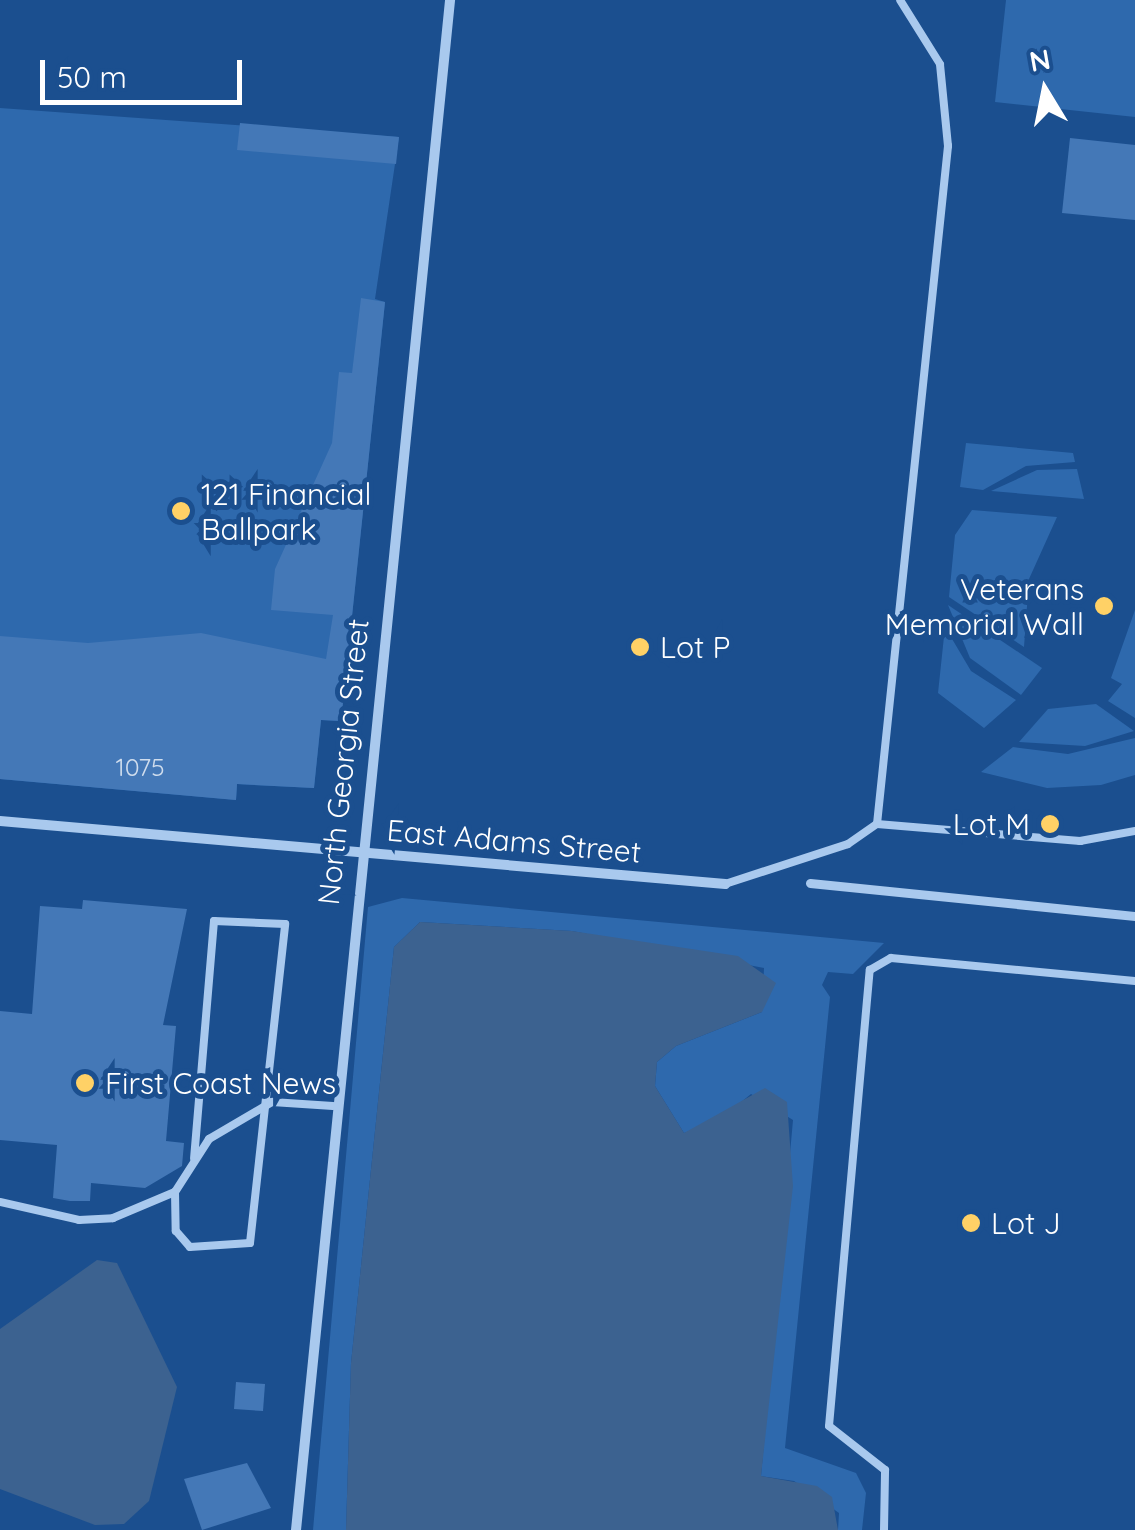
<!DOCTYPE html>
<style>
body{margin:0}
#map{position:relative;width:1135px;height:1530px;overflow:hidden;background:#1b4f8f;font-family:Quicksand,sans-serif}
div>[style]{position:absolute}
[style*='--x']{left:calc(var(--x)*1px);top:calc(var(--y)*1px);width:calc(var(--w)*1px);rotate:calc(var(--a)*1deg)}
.green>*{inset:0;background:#2e69ad}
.water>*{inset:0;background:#3c6290}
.building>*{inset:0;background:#4478b7}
.service>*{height:8px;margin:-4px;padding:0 4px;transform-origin:4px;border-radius:4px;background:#a9c9ee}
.pedestrian>*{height:9px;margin:-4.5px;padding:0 4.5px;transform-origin:4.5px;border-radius:4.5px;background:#a9c9ee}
.minor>*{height:10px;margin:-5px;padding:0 5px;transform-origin:5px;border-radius:5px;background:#a9c9ee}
.dots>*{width:28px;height:28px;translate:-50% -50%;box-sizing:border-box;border:5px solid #1b4f8f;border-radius:50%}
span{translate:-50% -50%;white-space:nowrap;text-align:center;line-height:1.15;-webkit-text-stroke:10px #1b4f8f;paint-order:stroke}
.number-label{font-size:25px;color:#d0dded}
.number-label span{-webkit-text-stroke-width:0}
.poi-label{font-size:30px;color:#fff}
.left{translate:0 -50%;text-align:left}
.right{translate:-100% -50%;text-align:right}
.street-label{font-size:30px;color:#fff}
.north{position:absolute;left:995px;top:40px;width:100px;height:100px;-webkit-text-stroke:8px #1b4f8f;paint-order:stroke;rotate:350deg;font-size:28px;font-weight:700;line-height:40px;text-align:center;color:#fff}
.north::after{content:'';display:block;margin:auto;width:35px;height:45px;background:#fff;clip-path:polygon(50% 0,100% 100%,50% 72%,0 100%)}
.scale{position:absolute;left:40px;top:60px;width:202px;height:45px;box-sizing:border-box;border:5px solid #fff;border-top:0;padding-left:12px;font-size:30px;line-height:35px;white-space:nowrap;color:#fff;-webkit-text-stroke:8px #1b4f8f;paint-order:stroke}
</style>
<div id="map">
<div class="green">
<div style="clip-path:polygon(1006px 0,1135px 0,1135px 117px,995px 102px)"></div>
<div style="clip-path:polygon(0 108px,399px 137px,375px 299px,385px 302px,341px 721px,321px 720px,314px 788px,237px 784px,236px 800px,0 779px)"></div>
<div style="clip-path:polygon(966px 443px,1073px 453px,1075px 462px,1026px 466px,983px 490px,960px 487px)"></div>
<div style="clip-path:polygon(1077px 469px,1084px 499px,991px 491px,1037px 470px)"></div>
<div style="clip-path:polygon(972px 510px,1057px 517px,1029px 579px,1024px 647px,949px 597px,955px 535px)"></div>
<div style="clip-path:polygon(948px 605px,1042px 668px,1021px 695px,970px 658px)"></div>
<div style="clip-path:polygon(1135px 610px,1135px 718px,1108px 701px,1122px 684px,1111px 678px)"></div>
<div style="clip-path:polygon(945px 627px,971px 671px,1016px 700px,984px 728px,938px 693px)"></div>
<div style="clip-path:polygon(1096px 704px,1134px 731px,1085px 746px,1019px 742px,1048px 709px)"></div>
<div style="clip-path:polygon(1135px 738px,1135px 775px,1101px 785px,1047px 788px,981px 772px,1013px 747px,1068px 754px)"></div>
<div style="clip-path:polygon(402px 898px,884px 943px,853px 974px,828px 972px,822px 985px,830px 997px,785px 1448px,856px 1473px,866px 1493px,862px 1530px,838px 1530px,839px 1513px,794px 1481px,761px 1476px,793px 1120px,751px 1094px,718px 1121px,684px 1133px,655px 1086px,657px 1062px,676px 1046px,762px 1012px,764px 968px,572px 931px,420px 922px,394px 947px,351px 1363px,346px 1530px,313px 1530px,368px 907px)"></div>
</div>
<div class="water">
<div style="clip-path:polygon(420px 922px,572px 931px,738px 956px,776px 983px,762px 1012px,676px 1046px,657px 1062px,655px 1086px,684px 1133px,765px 1088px,787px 1102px,793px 1186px,761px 1476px,817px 1486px,832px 1497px,838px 1530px,346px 1530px,351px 1363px,394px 947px)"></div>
<div style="clip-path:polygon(97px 1260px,117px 1263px,177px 1387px,149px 1501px,124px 1524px,95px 1525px,0 1489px,0 1329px)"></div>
</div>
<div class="building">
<div style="clip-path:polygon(240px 123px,399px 137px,396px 164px,237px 150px)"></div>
<div style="clip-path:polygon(1070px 138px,1135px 145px,1135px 220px,1062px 213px)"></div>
<div style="clip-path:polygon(361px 298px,385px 302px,341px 721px,321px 720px,314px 788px,237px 784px,236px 800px,0 779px,0 636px,88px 643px,201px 633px,326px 659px,333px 615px,271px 610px,275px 569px,332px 443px,339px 372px,352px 373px)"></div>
<div style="clip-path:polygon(83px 900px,187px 909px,163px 1025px,176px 1026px,166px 1141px,184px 1143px,182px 1166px,145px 1188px,91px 1183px,90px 1201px,70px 1201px,53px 1198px,57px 1145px,0 1140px,0 1011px,32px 1014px,40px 906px,82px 909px)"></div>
<div style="clip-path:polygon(236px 1382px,265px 1384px,263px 1411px,234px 1409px)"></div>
<div style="clip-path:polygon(247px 1463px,271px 1508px,202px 1530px,184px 1479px)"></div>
</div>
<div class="service">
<div style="--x:877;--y:824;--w:204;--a:4.8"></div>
<div style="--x:1080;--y:841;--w:56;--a:-10.3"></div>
<div style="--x:725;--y:884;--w:129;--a:-18"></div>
<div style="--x:848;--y:844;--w:35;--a:-35"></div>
<div style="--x:877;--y:824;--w:682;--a:-84.02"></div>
<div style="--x:948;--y:146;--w:82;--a:-95.6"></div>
<div style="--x:940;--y:64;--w:75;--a:-122"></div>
<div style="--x:175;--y:1192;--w:39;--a:89"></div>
<div style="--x:176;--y:1231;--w:21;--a:49"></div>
<div style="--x:190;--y:1247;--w:60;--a:-3.8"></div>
<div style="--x:250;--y:1243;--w:321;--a:-83.7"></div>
<div style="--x:285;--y:924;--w:71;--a:-177.6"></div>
<div style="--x:214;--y:921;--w:238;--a:94.8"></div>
<div style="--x:0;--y:1202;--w:81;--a:12.8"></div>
<div style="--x:79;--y:1220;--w:34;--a:-3"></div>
<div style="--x:113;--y:1218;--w:67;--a:-22.8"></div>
<div style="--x:175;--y:1192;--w:63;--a:-57.3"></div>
<div style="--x:209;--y:1139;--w:73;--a:-30.4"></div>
<div style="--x:272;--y:1102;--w:61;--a:3.8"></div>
<div style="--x:884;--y:1530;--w:60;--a:-89"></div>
<div style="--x:885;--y:1470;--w:71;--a:-141.8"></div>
<div style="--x:829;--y:1426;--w:458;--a:-84.9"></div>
<div style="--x:870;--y:970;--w:24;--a:-30"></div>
<div style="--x:891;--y:958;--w:245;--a:5.4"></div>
</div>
<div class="pedestrian">
<div style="--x:810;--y:883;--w:327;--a:5.8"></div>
</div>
<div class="minor">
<div style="--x:0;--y:821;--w:728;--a:4.97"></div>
<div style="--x:296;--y:1530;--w:1538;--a:-84.25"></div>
</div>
<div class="dots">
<div style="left:181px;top:511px;background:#ffd166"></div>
<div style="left:1104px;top:606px;background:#ffd166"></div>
<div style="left:640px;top:647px;background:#ffd166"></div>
<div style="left:1050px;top:824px;background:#ffd166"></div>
<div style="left:85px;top:1083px;background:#ffd166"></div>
<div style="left:971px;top:1223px;background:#ffd166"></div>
</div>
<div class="number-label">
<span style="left:140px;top:767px">1075</span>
</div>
<div class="poi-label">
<span class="left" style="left:201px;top:511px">121 Financial<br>Ballpark</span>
<span class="right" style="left:1084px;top:606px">Veterans<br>Memorial Wall</span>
<span class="left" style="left:660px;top:647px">Lot P</span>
<span class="right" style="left:1030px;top:824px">Lot M</span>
<span class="left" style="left:105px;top:1083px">First Coast News</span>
<span class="left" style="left:991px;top:1223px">Lot J</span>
</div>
<div class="street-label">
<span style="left:343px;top:762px;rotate:-84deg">North Georgia Street</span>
<span style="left:514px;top:841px;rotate:5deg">East Adams Street</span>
</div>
<div class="north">N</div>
<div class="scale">50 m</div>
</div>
